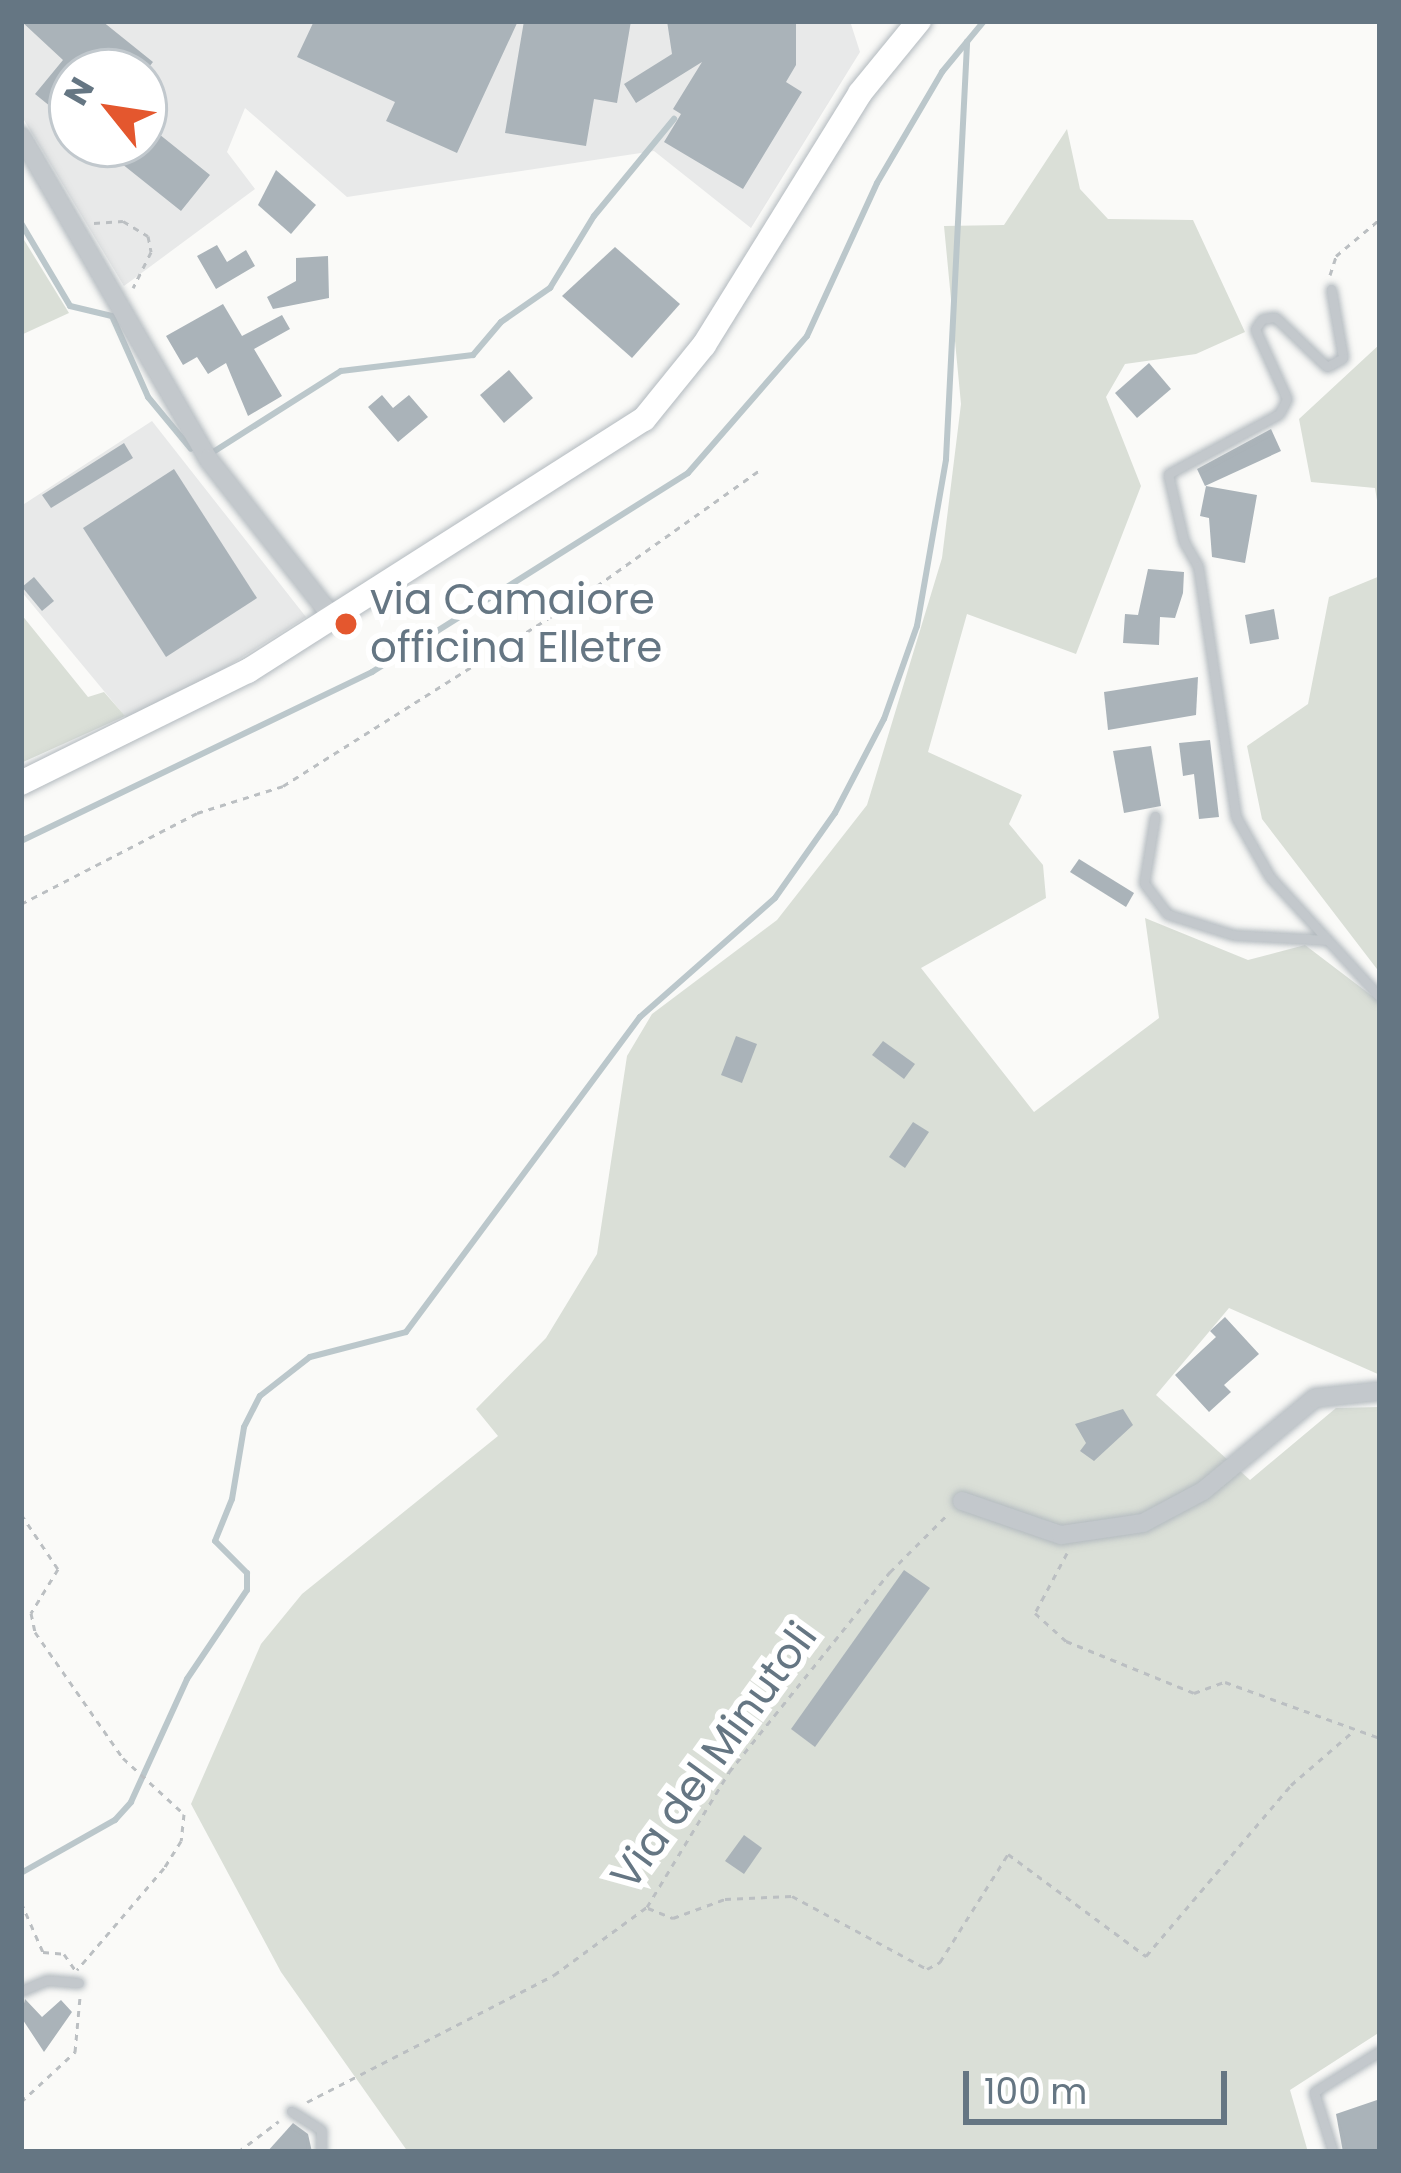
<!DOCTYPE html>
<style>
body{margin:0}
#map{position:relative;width:1401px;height:2173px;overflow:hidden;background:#fafaf8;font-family:Poppins,sans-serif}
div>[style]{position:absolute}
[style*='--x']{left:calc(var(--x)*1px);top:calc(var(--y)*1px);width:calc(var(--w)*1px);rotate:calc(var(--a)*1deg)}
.built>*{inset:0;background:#e8e9e9}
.green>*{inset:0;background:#dadfd7}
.stream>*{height:6px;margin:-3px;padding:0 3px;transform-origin:3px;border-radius:3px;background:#bbc7cb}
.building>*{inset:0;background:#aab3b9}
.path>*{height:3px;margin-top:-1.5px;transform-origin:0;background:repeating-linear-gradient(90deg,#bbbfc2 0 6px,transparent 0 12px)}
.roads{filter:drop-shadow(0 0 3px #b3babf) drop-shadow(0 0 3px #b3babf)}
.lane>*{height:9px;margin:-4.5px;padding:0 4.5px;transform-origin:4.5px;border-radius:4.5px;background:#c3c8cc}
.street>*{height:18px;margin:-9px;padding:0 9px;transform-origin:9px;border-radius:9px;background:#c3c8cc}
.secondary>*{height:24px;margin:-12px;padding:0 12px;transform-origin:12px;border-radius:12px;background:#fff}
.dots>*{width:33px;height:33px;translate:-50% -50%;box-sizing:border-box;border:6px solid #fff;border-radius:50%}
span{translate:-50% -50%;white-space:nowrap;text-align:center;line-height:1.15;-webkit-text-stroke:12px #fff;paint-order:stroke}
.poi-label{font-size:42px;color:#657683}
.left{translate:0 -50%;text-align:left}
.street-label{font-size:42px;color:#657683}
.frame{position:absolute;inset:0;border:24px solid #657683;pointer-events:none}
.north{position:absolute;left:48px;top:48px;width:120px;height:120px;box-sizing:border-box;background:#fff;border:3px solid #c1c8cd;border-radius:50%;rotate:300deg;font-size:33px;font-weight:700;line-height:48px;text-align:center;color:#657683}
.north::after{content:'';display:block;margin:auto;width:42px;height:54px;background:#e4572e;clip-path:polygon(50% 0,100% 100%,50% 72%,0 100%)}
.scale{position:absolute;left:963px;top:2071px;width:264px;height:54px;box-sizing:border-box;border:6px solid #657683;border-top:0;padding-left:15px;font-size:36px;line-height:42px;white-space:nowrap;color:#657683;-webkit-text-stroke:9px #fff;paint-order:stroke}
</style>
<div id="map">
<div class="built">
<div style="clip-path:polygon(evenodd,21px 21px,850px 21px,860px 52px,751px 228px,654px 151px,347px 197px,245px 108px,227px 152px,255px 189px,124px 286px,21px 115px,21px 21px,72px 72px,144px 72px,144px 144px,72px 144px,72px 72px)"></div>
<div style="clip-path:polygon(152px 421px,306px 617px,133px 726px,21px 591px,21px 506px)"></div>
</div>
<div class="green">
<div style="clip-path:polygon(1067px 129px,1080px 189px,1108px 219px,1193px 220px,1245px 332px,1196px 354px,1125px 364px,1106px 397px,1141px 486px,1076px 654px,967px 614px,928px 752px,1022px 795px,1009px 824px,1043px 865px,1046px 898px,921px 968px,1034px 1112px,1159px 1018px,1145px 918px,1248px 960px,1305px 945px,1380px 1002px,1380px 1375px,1229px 1308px,1156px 1395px,1250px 1480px,1336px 1408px,1380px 1407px,1380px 2032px,1290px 2090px,1308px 2152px,408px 2152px,281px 1972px,191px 1804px,261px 1644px,302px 1594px,498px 1436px,476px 1409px,546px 1338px,597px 1254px,627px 1056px,652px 1014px,777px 920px,867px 805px,942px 558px,961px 404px,944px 226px,1004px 225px)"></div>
<div style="clip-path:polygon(21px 235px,69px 313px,21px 335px)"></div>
<div style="clip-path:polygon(1380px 344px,1380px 519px,1375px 488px,1311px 482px,1299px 419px)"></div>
<div style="clip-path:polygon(1380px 576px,1380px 973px,1262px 819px,1247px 746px,1308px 704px,1329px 597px)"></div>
<div style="clip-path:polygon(21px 614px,88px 697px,104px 692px,125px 716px,21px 763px)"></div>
</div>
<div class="stream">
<div style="--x:21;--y:223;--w:96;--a:59.4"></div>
<div style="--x:70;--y:306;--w:43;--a:13.4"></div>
<div style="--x:112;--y:316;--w:89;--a:66"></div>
<div style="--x:148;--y:397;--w:67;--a:50.4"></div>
<div style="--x:210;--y:454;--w:155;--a:-32.4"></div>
<div style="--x:341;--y:371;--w:133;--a:-6.9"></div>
<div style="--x:473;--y:355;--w:43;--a:-49.7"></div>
<div style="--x:501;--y:322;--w:60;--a:-34.8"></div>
<div style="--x:550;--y:288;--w:84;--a:-58.6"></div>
<div style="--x:594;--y:216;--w:126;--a:-50.5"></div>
<div style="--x:21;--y:841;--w:390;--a:-25.7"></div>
<div style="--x:372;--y:672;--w:373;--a:-32.2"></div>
<div style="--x:688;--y:473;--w:181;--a:-49"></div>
<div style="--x:807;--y:336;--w:168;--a:-65.4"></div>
<div style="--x:877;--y:183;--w:129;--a:-59.6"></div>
<div style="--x:942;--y:72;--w:66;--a:-50.5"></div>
<div style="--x:21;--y:1873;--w:108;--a:-29.4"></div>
<div style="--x:115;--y:1820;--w:24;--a:-48"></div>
<div style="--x:131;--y:1802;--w:135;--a:-65.5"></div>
<div style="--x:187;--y:1679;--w:107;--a:-56"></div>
<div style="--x:247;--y:1590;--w:17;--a:-90"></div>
<div style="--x:247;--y:1573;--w:45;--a:-135"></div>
<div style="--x:215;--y:1541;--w:45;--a:-68"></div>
<div style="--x:232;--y:1499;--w:73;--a:-80.5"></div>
<div style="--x:244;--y:1427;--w:35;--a:-63"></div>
<div style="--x:260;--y:1396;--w:63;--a:-38"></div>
<div style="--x:310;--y:1357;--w:99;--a:-14.6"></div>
<div style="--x:406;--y:1332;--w:392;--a:-53.4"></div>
<div style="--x:640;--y:1017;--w:180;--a:-41.4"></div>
<div style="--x:775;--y:898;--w:104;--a:-54.8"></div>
<div style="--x:835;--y:813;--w:106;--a:-62.5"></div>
<div style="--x:884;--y:719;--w:99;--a:-70.5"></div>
<div style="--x:917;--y:626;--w:169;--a:-80.1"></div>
<div style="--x:946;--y:459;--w:418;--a:-87.1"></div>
</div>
<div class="building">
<div style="clip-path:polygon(21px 21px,102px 21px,153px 62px,145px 72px,72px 72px,72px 124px,35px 94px,63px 60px)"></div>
<div style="clip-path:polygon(314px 21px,518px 21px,457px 153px,386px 121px,395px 102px,297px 57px)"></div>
<div style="clip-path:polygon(524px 21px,631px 21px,617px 103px,594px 99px,586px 146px,505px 133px)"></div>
<div style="clip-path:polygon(667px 21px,796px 21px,796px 65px,786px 82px,802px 92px,743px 189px,664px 142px,681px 114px,673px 109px,702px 62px,636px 103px,624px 84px,672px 54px)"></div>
<div style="clip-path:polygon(144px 122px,210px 175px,181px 211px,97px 144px,144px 144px)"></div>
<div style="clip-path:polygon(276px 170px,316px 205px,291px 234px,258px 205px)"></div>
<div style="clip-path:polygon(217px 245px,227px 262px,246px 250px,255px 266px,216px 289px,197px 256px)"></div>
<div style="clip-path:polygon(615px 247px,680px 304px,632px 358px,562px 296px)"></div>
<div style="clip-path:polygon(328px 256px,329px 298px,273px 309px,267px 297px,296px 281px,296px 258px)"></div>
<div style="clip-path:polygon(223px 304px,242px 336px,282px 315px,290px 329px,254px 349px,282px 396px,248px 416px,226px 363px,208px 374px,197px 357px,183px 365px,166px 336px)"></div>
<div style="clip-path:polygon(1149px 363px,1171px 389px,1137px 418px,1115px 393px)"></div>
<div style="clip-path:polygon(509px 370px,533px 398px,504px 423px,480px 395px)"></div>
<div style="clip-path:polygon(382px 395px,393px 408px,409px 395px,428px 417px,398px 442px,368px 407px)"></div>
<div style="clip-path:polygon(1271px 429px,1281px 451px,1205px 486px,1197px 469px)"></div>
<div style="clip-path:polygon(124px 443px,133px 458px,51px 508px,42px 495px)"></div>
<div style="clip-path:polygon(174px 469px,257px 598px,166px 657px,83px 528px)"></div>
<div style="clip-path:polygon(1206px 486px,1257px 495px,1245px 563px,1212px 557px,1209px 518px,1200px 516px)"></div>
<div style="clip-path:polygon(1148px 569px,1184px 572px,1183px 593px,1175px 618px,1160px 617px,1159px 645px,1123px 643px,1125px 614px,1138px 615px)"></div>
<div style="clip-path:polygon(34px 577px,54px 601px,42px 611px,22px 587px)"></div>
<div style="clip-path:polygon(1274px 609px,1279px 639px,1250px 644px,1245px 615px)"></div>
<div style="clip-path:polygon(1198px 677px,1196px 715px,1108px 730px,1104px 692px)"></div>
<div style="clip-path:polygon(1210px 740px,1219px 817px,1199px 819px,1194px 774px,1183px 776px,1179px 743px)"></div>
<div style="clip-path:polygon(1151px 746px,1161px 806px,1124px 813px,1113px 751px)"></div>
<div style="clip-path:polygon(1079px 859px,1134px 893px,1126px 907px,1070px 872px)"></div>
<div style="clip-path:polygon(736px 1036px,757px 1044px,742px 1083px,721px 1075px)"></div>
<div style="clip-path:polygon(883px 1041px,915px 1064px,904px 1079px,872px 1055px)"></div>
<div style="clip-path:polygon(913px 1122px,929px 1132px,905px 1168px,889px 1157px)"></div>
<div style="clip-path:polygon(1225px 1317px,1259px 1354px,1224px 1385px,1231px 1392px,1209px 1412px,1175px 1375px,1216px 1337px,1210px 1331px)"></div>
<div style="clip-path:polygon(1123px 1409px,1133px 1425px,1094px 1461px,1080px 1451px,1086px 1443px,1075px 1424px)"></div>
<div style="clip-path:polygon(904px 1570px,930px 1588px,815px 1747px,791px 1729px)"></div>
<div style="clip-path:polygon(744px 1835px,762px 1848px,744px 1874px,725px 1861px)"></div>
<div style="clip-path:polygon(25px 1999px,42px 2017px,61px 2000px,72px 2012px,44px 2052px,21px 2017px)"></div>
<div style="clip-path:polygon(1380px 2099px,1380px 2152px,1343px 2152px,1336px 2114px)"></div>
<div style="clip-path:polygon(293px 2123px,308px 2134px,312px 2152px,267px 2152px)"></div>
</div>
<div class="path">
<div style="--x:94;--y:223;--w:29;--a:-4"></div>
<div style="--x:123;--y:221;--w:29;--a:31"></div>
<div style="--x:148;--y:236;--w:16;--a:79"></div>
<div style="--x:151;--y:252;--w:40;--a:116.6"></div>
<div style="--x:1330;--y:275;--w:20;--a:-72"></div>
<div style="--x:1336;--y:256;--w:57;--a:-40.1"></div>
<div style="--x:21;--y:904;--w:198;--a:-27.3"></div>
<div style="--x:197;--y:813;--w:90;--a:-17.4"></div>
<div style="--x:283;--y:786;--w:348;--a:-32.3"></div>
<div style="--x:577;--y:600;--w:226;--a:-35.4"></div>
<div style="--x:21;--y:1514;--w:66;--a:56.1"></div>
<div style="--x:58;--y:1569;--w:52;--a:121.5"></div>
<div style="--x:31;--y:1613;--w:19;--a:78"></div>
<div style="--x:35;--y:1632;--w:154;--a:55.1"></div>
<div style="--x:123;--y:1758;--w:83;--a:42.6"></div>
<div style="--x:184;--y:1814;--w:27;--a:96"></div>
<div style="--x:181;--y:1841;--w:32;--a:122"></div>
<div style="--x:164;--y:1868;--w:134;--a:130.5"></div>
<div style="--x:1067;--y:1553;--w:68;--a:118.1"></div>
<div style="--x:1035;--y:1613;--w:42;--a:42.1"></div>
<div style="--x:1066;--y:1641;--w:138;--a:22.1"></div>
<div style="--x:1194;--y:1693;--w:33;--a:-20"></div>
<div style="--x:1225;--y:1682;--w:165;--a:19.9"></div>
<div style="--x:21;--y:1902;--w:55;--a:66.3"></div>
<div style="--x:43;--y:1952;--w:21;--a:5"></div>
<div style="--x:64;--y:1954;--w:19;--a:55"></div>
<div style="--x:648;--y:1908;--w:27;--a:22"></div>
<div style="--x:673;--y:1918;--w:55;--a:-20.1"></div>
<div style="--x:725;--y:1899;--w:67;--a:-2.6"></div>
<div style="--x:792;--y:1896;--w:153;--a:28.4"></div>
<div style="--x:927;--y:1969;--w:15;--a:-28"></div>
<div style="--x:940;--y:1962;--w:128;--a:-57.8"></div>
<div style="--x:1008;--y:1854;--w:172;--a:36.5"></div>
<div style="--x:1146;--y:1956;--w:224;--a:-49.7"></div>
<div style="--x:1291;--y:1785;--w:79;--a:-40.9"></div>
<div style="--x:21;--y:2102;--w:74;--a:-42.8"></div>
<div style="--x:75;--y:2052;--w:55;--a:-84.8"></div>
<div style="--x:307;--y:2102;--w:278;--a:-27.2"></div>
<div style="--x:554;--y:1975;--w:115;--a:-36.2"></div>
<div style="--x:647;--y:1907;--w:158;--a:-58.7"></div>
<div style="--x:729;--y:1772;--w:257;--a:-51.2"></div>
<div style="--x:890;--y:1572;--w:82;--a:-45"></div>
<div style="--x:238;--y:2152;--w:51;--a:-37.1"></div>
</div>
<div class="roads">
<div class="lane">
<div style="--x:1331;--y:289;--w:70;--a:80.1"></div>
<div style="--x:1343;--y:358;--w:18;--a:151"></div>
<div style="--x:1327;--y:367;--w:72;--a:-136.1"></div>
<div style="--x:1275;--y:317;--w:13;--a:171"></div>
<div style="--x:1262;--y:319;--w:12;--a:125"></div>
<div style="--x:1255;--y:329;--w:77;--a:65.4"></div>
<div style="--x:1287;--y:399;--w:17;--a:118"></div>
<div style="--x:1279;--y:414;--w:126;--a:151.6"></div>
<div style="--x:1168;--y:474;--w:70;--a:76.8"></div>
<div style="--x:1184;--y:542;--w:28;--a:60"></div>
<div style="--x:1198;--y:566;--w:254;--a:81.4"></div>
<div style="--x:1236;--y:817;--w:69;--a:60.5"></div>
<div style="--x:1270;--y:877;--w:163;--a:47.5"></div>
<div style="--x:1155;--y:816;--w:68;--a:99.3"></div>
<div style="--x:1144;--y:883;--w:39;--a:53"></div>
<div style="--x:1167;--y:914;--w:70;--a:17.4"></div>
<div style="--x:1234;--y:935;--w:93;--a:3.1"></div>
<div style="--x:21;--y:1991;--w:28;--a:-23"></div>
<div style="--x:47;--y:1980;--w:32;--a:5"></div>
<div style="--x:291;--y:2111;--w:36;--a:32"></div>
<div style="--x:321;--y:2130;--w:22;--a:90"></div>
<div style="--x:1333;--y:2152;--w:63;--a:-107.6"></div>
<div style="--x:1314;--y:2092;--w:78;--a:-31.8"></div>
</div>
<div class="street">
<div style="--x:21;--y:136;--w:373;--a:59.9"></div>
<div style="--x:208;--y:459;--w:202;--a:51.8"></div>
<div style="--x:962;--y:1501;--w:105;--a:19"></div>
<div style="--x:1061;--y:1535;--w:83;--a:-8.3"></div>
<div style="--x:1143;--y:1523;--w:68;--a:-28.1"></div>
<div style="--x:1203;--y:1491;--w:146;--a:-39.7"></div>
<div style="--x:1315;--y:1398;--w:65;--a:-6.1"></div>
</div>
<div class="secondary">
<div style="--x:21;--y:783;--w:253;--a:-26.3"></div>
<div style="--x:248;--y:671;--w:469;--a:-32.5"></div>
<div style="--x:644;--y:419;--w:95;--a:-51"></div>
<div style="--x:704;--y:345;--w:296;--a:-58.2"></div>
<div style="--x:860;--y:93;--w:93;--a:-50.7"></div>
</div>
</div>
<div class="dots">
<div style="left:346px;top:624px;background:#e4572e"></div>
</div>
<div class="poi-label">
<span class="left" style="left:370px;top:624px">via Camaiore<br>officina Elletre</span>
</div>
<div class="street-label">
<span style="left:714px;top:1756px;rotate:-54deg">Via del Minutoli</span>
</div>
<div class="frame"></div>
<div class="north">N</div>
<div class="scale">100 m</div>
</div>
